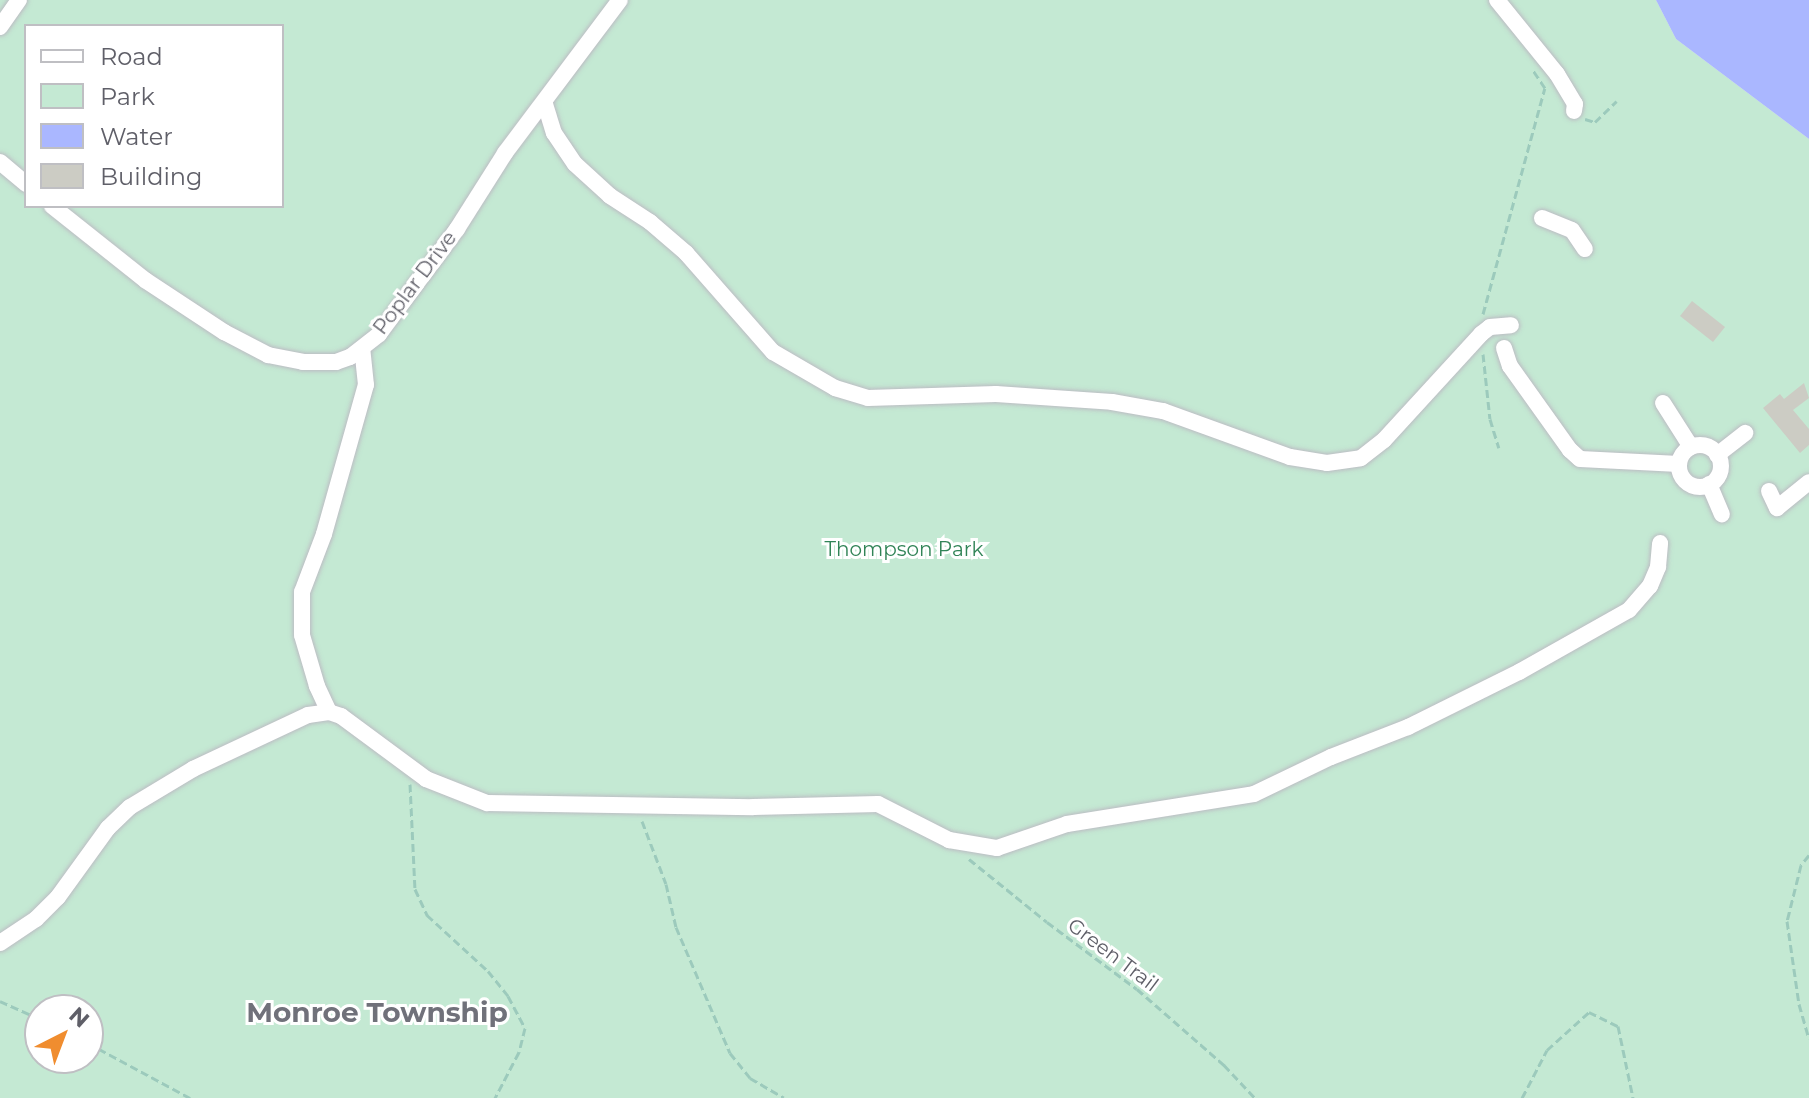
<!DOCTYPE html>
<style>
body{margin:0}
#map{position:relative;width:1809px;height:1098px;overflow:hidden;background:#eff1e8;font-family:Montserrat,sans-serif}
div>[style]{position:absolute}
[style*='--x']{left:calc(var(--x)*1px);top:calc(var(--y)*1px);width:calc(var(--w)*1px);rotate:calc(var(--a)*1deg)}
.green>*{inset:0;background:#c4e9d3}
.water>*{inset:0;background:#aab7ff}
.building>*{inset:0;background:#ccccc4}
.path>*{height:3px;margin-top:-1.5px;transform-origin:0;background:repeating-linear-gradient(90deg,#9ccabc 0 8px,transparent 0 12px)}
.roads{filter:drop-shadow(0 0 2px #bcbcc3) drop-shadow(0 0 2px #bcbcc3)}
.minor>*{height:16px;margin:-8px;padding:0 8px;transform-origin:8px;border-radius:8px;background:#fff}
.minor>.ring{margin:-8px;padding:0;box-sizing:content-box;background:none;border:16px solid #fff;border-radius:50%}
span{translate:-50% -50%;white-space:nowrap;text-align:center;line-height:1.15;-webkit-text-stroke:6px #fff;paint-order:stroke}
.street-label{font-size:20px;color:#5f5f68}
.park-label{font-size:20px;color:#318457}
.district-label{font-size:28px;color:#70717a;font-weight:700}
.legend{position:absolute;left:24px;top:24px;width:260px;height:184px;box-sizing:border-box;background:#fff;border:2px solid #bfbfc3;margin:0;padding:10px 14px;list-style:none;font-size:24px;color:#5f5f68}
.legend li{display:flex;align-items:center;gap:16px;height:40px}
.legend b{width:40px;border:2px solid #bfbfc3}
.north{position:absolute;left:24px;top:994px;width:80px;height:80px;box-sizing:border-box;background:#fff;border:2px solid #bfbfc3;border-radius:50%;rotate:42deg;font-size:22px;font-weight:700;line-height:32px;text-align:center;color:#5f5f68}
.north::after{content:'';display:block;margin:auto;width:28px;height:36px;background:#f08d2f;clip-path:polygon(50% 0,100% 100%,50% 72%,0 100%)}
</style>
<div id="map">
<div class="green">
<div style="clip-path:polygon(evenodd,0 0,1656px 0,1676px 39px,1809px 139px,1809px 1098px,0 1098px,0 0,26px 26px,282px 26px,282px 206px,26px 206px,26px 26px,0 0,40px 1010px,88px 1010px,88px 1058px,40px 1058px,40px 1010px)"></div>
</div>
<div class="water">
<div style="clip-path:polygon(1656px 0,1809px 0,1809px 139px,1676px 39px)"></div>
</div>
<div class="building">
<div style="clip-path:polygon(1692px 301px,1725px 327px,1713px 342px,1680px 316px)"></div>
<div style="clip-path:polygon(1804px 383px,1809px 398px,1793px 410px,1809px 429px,1809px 445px,1800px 453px,1763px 408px,1780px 394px,1784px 399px)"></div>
</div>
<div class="path">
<div style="--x:1585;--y:119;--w:10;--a:17"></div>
<div style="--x:1595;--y:122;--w:30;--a:-44"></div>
<div style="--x:1483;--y:314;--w:234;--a:-74.7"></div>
<div style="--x:1545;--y:88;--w:22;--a:-124"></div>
<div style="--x:1483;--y:354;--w:65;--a:83.9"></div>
<div style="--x:1490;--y:419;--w:30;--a:73"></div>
<div style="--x:410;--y:784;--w:105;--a:87.3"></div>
<div style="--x:415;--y:889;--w:29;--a:65"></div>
<div style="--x:427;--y:915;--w:83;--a:42.6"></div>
<div style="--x:488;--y:971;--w:32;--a:51"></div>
<div style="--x:508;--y:996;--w:36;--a:62"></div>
<div style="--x:525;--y:1028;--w:25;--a:104"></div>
<div style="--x:519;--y:1052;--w:52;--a:117.6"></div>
<div style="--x:642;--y:821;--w:67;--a:69.1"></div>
<div style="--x:666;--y:884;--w:44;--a:76.9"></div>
<div style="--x:676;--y:927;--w:137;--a:66.8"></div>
<div style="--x:730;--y:1053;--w:32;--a:51"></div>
<div style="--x:750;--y:1078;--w:39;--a:30"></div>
<div style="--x:1809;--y:855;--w:13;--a:129"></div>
<div style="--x:1801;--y:865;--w:58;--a:104"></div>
<div style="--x:1787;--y:921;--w:84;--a:81.8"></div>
<div style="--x:1799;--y:1004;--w:36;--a:74"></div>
<div style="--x:969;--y:859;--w:100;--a:38.9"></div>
<div style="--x:1047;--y:922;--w:112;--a:36.7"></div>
<div style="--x:1137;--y:989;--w:116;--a:41.1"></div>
<div style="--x:1224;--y:1065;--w:45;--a:46.8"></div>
<div style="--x:0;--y:1001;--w:44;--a:24.2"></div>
<div style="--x:88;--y:1043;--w:116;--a:28.3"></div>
<div style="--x:1522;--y:1098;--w:54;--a:-62.5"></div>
<div style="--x:1547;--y:1050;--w:57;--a:-42.1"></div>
<div style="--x:1589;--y:1012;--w:32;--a:26"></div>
<div style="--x:1618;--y:1026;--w:74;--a:78.2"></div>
</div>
<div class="roads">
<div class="minor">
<div style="--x:1497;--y:0;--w:95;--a:51"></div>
<div style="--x:1557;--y:74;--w:35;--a:59"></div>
<div style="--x:1575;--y:104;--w:7;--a:98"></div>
<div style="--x:0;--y:27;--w:33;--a:-55"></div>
<div style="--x:545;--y:104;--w:30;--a:73"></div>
<div style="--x:554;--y:133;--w:37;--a:56"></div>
<div style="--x:575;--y:164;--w:47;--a:42.4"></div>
<div style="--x:610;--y:196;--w:48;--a:33"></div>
<div style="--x:650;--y:222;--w:48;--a:40.7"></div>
<div style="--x:686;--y:253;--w:132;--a:48.7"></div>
<div style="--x:773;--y:352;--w:72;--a:30.1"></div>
<div style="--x:835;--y:388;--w:34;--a:17"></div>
<div style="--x:868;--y:398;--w:128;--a:-1.8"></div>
<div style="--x:996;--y:394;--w:116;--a:3.9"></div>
<div style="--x:1112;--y:402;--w:52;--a:10"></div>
<div style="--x:1163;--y:411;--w:135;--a:19.9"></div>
<div style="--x:1290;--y:457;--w:37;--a:9"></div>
<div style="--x:1327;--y:463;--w:34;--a:-8"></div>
<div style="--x:1361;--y:458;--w:29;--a:-38"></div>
<div style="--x:1384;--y:440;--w:144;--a:-47.5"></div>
<div style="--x:1481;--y:334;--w:11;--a:-38"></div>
<div style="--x:1490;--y:327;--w:21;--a:-5"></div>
<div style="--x:0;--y:162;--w:34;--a:40"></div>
<div style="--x:52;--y:206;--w:119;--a:38.5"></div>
<div style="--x:145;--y:280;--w:95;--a:33.4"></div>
<div style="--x:224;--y:332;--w:50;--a:27.6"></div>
<div style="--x:268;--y:355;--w:36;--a:11"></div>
<div style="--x:303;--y:362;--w:33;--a:0"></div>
<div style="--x:336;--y:362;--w:15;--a:-20"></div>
<div style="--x:350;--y:357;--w:37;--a:-38"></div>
<div style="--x:379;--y:334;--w:131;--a:-53.4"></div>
<div style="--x:457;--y:229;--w:90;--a:-57.7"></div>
<div style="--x:505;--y:153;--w:191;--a:-53.1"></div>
<div style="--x:1542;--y:218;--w:32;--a:22"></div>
<div style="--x:1572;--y:230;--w:23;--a:56"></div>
<div style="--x:1504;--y:348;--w:19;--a:72"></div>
<div style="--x:1510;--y:366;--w:103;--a:54.5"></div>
<div style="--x:1570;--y:450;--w:13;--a:42"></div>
<div style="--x:1580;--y:459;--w:99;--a:2.9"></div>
<div style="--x:1663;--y:403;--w:52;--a:57.5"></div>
<div class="ring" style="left:1679px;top:445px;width:26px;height:26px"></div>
<div style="--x:1717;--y:455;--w:36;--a:-38"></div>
<div style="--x:1709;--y:484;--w:33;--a:67"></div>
<div style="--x:1769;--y:491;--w:19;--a:65"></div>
<div style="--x:1777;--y:508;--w:41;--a:-39.1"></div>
<div style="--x:329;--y:712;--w:29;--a:-115"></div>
<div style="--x:317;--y:686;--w:53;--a:-106.4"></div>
<div style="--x:302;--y:635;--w:43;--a:-90"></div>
<div style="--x:302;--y:592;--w:62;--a:-69.2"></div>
<div style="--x:324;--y:534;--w:155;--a:-74.3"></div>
<div style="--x:366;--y:385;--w:36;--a:-96"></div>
<div style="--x:0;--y:943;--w:43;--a:-33.7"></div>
<div style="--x:36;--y:919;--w:31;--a:-45"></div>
<div style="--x:58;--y:897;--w:85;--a:-54.1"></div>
<div style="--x:108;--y:828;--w:30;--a:-44"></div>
<div style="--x:130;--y:807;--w:74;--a:-31.1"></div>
<div style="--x:193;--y:769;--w:127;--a:-25.2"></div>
<div style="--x:308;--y:715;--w:21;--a:-8"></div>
<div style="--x:329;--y:712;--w:13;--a:18"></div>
<div style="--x:341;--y:716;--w:106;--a:36.5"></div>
<div style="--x:426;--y:779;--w:66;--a:21.5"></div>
<div style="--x:487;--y:803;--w:266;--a:0.9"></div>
<div style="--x:753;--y:807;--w:125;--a:-1.4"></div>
<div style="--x:878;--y:804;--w:80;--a:26.9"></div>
<div style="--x:949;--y:840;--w:49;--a:9.5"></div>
<div style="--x:997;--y:848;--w:74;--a:-18.9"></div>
<div style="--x:1067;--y:824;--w:189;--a:-9.1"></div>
<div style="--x:1254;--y:794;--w:85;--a:-25.7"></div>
<div style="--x:1331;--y:757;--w:83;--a:-21.3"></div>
<div style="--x:1408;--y:727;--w:124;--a:-26.4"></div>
<div style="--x:1519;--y:672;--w:126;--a:-29.4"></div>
<div style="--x:1629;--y:610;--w:32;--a:-49"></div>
<div style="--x:1650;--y:586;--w:21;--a:-67"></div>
<div style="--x:1658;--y:567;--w:24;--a:-85"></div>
</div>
</div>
<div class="street-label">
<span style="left:415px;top:283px;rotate:-53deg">Poplar Drive</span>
<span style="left:1113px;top:955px;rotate:37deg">Green Trail</span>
</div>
<div class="park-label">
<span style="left:904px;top:549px">Thompson Park</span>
</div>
<div class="district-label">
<span style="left:377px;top:1012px">Monroe Township</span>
</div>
<ul class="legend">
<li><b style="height:10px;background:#fff"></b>Road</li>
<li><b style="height:22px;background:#c4e9d3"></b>Park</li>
<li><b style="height:22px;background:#aab7ff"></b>Water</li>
<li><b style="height:22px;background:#ccccc4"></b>Building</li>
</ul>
<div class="north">N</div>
</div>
